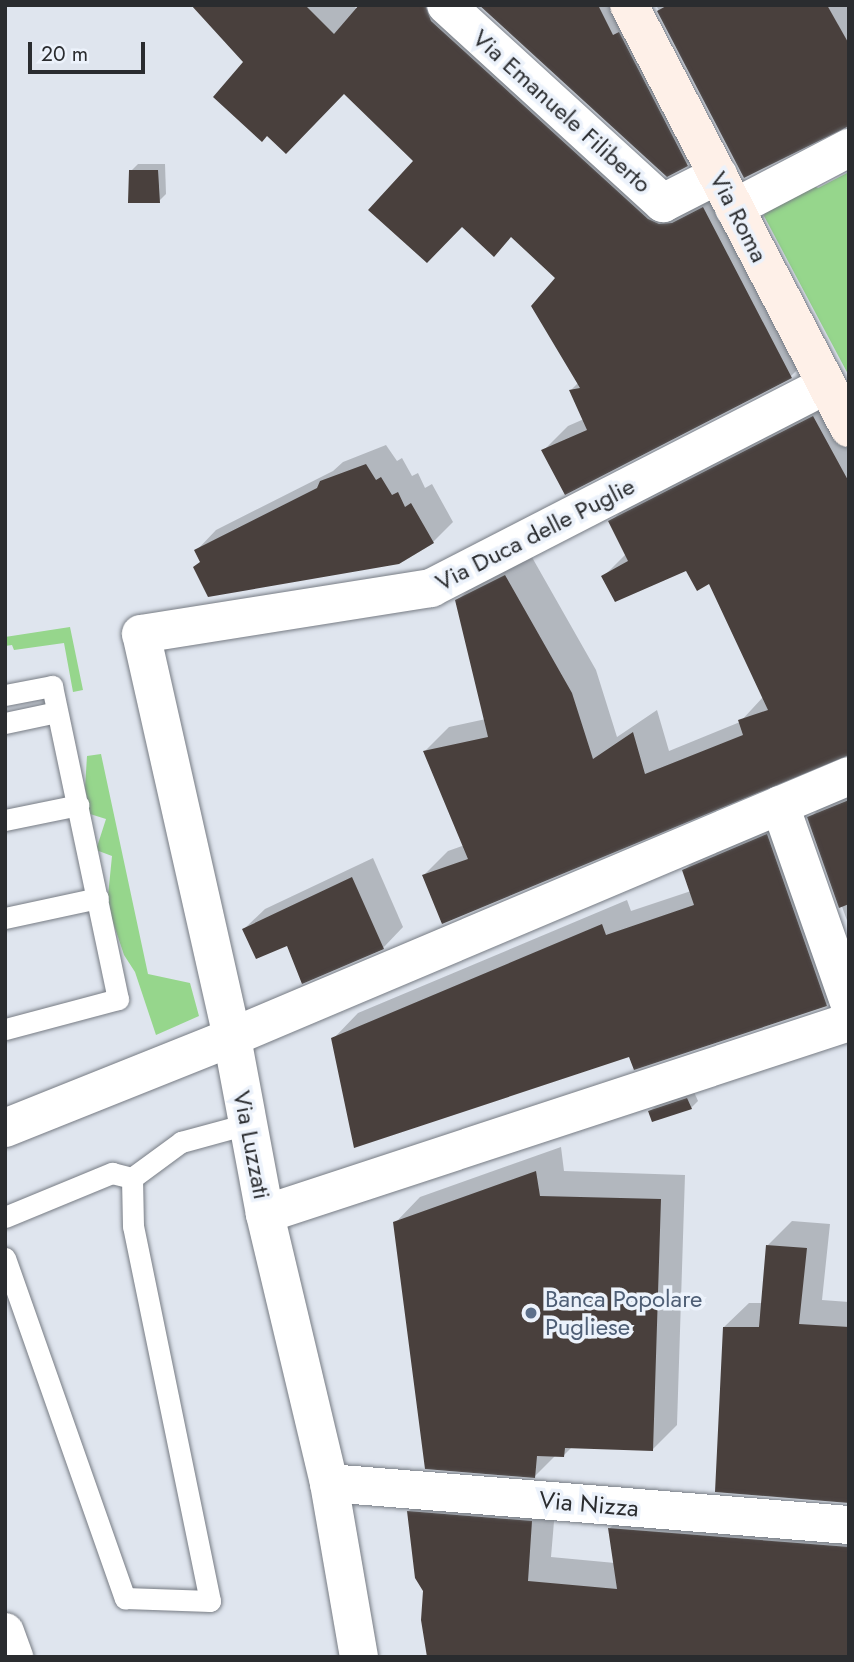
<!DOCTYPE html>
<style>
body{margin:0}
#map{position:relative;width:854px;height:1662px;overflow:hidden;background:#dfe5ee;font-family:Jost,sans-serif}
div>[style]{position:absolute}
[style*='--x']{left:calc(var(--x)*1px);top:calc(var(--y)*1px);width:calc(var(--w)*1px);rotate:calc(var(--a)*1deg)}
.green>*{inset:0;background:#96d68c}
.shadow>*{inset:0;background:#0003}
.building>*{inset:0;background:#49403d}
.roads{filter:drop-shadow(0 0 2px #777c84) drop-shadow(0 0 2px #777c84)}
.service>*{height:21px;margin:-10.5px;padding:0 10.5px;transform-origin:10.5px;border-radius:10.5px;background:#fff}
.minor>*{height:38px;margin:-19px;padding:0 19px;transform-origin:19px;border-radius:19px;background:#fff}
.secondary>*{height:38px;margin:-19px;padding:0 19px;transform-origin:19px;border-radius:19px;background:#fef0e8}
.dots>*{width:19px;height:19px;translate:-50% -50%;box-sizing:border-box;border:4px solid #ecf2fb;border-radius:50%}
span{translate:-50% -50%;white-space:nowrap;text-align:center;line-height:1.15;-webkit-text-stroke:7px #ecf2fb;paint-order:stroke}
.street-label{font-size:24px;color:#2a2c2f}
.service-label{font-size:24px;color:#4e5e75}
.left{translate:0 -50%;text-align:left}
.frame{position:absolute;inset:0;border:7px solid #2a2c2f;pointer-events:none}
.scale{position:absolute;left:28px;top:42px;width:117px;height:32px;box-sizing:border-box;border:4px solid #2a2c2f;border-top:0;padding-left:9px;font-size:21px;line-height:24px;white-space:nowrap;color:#2a2c2f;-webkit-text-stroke:5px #ecf2fb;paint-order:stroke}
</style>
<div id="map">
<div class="green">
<div style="clip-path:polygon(849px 172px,849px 376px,764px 216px,766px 207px,810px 184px,818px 188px)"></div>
<div style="clip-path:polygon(70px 627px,83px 690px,73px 692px,64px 643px,14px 650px,12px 645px,5px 646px,5px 637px)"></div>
<div style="clip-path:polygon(101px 754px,148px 974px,190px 983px,199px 1016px,156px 1035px,135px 972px,124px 955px,111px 916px,108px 896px,112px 856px,96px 850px,106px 819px,90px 814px,85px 788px,87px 756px)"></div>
</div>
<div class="shadow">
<div style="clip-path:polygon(219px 5px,353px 5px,358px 10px,362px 5px,465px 5px,673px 195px,728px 184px,815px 352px,790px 377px,543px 451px,568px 426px,584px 419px,571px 390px,579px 382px,558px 278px,512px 236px,416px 161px,345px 92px,267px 134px,245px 62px)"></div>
<div style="clip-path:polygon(481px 5px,641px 5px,711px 140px,687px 164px)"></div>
<div style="clip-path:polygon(656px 5px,849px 5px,849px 124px,745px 176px)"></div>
<div style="clip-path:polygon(138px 164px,165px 164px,166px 194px,159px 201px,131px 171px)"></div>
<div style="clip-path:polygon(837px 393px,849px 414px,849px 753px,424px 875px,448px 851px,465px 845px,425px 751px,449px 727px,486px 719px,457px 601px,482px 576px,529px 552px,596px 670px,617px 737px,657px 710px,669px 751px,740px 722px,764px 696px,710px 582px,687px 568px,603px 577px,626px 554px,610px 522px,635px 498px)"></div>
<div style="clip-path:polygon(386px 445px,397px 461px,402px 458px,412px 476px,418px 473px,425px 488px,432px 484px,453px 522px,433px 542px,201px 561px,196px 551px,216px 530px,333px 471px,343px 462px)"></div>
<div style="clip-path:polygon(849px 786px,849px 926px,810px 818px,834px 793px)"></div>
<div style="clip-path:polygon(792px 811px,849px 982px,826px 1005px,630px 1055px,333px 1039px,358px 1013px,627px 900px,631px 911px,691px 891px,684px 871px,709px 846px)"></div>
<div style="clip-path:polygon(373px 858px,403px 927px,383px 948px,288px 944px,244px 929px,265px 909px)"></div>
<div style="clip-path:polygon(694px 1092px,698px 1101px,691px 1108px,650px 1111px,657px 1105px)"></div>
<div style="clip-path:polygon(561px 1147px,564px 1171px,685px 1175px,677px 1425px,652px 1450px,572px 1447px,564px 1455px,556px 1455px,535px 1476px,395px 1223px,420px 1197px)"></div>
<div style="clip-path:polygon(792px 1221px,830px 1224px,822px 1300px,849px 1302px,849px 1501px,724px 1327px,749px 1303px,763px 1303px,768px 1245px)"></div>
<div style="clip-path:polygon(432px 1488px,556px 1498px,551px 1557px,615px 1563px,610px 1528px,634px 1504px,849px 1521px,849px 1657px,425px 1590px,408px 1512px)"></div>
</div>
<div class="building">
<div style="clip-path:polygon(191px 5px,305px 5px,334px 34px,359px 5px,425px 5px,431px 21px,648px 219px,659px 224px,672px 223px,703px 207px,792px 378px,565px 495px,541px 450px,587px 430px,569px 390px,580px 388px,531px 306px,555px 278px,511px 237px,494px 257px,462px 227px,427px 263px,368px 210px,413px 161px,344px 94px,286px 154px,267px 136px,262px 142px,213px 97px,243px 62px)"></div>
<div style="clip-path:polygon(479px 5px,598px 5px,613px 35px,619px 32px,688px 166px,667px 177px)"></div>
<div style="clip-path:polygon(668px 5px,827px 5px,849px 44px,849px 126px,744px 178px,657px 11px)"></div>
<div style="clip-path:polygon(129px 170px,158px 170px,160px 203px,128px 203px)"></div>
<div style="clip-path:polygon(813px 416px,849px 482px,849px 755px,442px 924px,422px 875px,468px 859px,423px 751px,488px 737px,455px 600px,505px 575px,572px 693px,593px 759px,633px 732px,645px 774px,743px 735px,738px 720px,768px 710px,709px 584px,697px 591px,686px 571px,615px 602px,601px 576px,628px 561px,608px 521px)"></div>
<div style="clip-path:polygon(366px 464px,376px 480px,381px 477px,392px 495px,398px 492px,405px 507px,411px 503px,434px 543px,399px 564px,208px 597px,193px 567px,200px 562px,194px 550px,317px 488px,320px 481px)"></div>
<div style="clip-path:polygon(849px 800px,849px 904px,839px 908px,807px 817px)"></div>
<div style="clip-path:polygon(767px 834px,827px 1006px,634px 1070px,629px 1057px,354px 1148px,331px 1038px,602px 924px,606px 935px,694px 905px,682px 870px)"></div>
<div style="clip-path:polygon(352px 877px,384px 949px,302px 984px,287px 946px,256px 959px,242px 929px)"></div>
<div style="clip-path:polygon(687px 1098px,692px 1109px,652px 1122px,648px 1111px)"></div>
<div style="clip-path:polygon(536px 1171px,540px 1196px,661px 1199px,653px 1451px,565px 1448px,564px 1457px,537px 1456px,535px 1478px,425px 1469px,393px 1222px)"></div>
<div style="clip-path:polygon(766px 1245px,807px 1248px,799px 1324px,849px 1327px,849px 1503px,715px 1492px,723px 1327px,759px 1327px)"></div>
<div style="clip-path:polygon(407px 1511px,532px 1521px,528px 1581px,617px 1589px,608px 1528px,849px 1547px,849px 1657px,427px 1657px,421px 1620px,423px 1591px,415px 1578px)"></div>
</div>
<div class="roads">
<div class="service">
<div style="--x:5;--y:695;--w:48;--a:-10.8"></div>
<div style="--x:52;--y:686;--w:320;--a:78.1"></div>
<div style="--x:118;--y:999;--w:117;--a:165.1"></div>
<div style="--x:5;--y:723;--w:53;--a:-11.9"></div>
<div style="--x:5;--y:820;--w:75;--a:-11.6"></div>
<div style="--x:5;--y:918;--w:95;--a:-12.1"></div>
<div style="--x:132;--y:1178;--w:61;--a:-36.3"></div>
<div style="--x:181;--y:1142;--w:68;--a:-15.3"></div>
<div style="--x:5;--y:1217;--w:116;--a:-22.4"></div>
<div style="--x:112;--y:1173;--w:21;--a:14"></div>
<div style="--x:5;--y:1258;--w:361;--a:70.6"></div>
<div style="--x:125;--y:1598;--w:85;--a:2"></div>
<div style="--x:210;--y:1601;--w:383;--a:-101.6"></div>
<div style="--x:133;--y:1226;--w:48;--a:-91.2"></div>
</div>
<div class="minor">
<div style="--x:446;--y:5;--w:294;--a:42.4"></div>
<div style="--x:663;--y:203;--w:62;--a:-27"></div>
<div style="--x:734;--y:208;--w:130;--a:-27.6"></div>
<div style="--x:780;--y:805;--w:209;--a:70.7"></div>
<div style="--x:5;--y:1128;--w:245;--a:-21.8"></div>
<div style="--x:232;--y:1037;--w:670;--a:-22.93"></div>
<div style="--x:265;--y:1214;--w:615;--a:-18.2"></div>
<div style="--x:329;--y:1483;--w:522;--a:4.62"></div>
<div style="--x:5;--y:1632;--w:27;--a:70"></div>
<div style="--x:359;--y:1657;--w:177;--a:-99.8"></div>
<div style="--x:329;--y:1483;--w:277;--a:-103.4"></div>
<div style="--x:265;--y:1214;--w:180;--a:-100.6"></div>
<div style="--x:232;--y:1037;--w:413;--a:-102.7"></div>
<div style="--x:141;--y:634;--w:294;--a:-9"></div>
<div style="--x:431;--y:588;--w:444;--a:-27.2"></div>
</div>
<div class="secondary">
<div style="--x:629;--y:5;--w:477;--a:62.5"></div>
</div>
</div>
<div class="dots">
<div style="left:531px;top:1313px;background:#5c6f8a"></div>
</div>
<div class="street-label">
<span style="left:562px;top:111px;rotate:42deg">Via Emanuele Filiberto</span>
<span style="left:739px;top:217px;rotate:63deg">Via Roma</span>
<span style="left:535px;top:534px;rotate:-27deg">Via Duca delle Puglie</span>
<span style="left:252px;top:1145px;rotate:79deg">Via Luzzati</span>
<span style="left:589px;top:1504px;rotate:5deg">Via Nizza</span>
</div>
<div class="service-label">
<span class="left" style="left:545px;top:1313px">Banca Popolare<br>Pugliese</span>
</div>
<div class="frame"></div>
<div class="scale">20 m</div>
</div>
